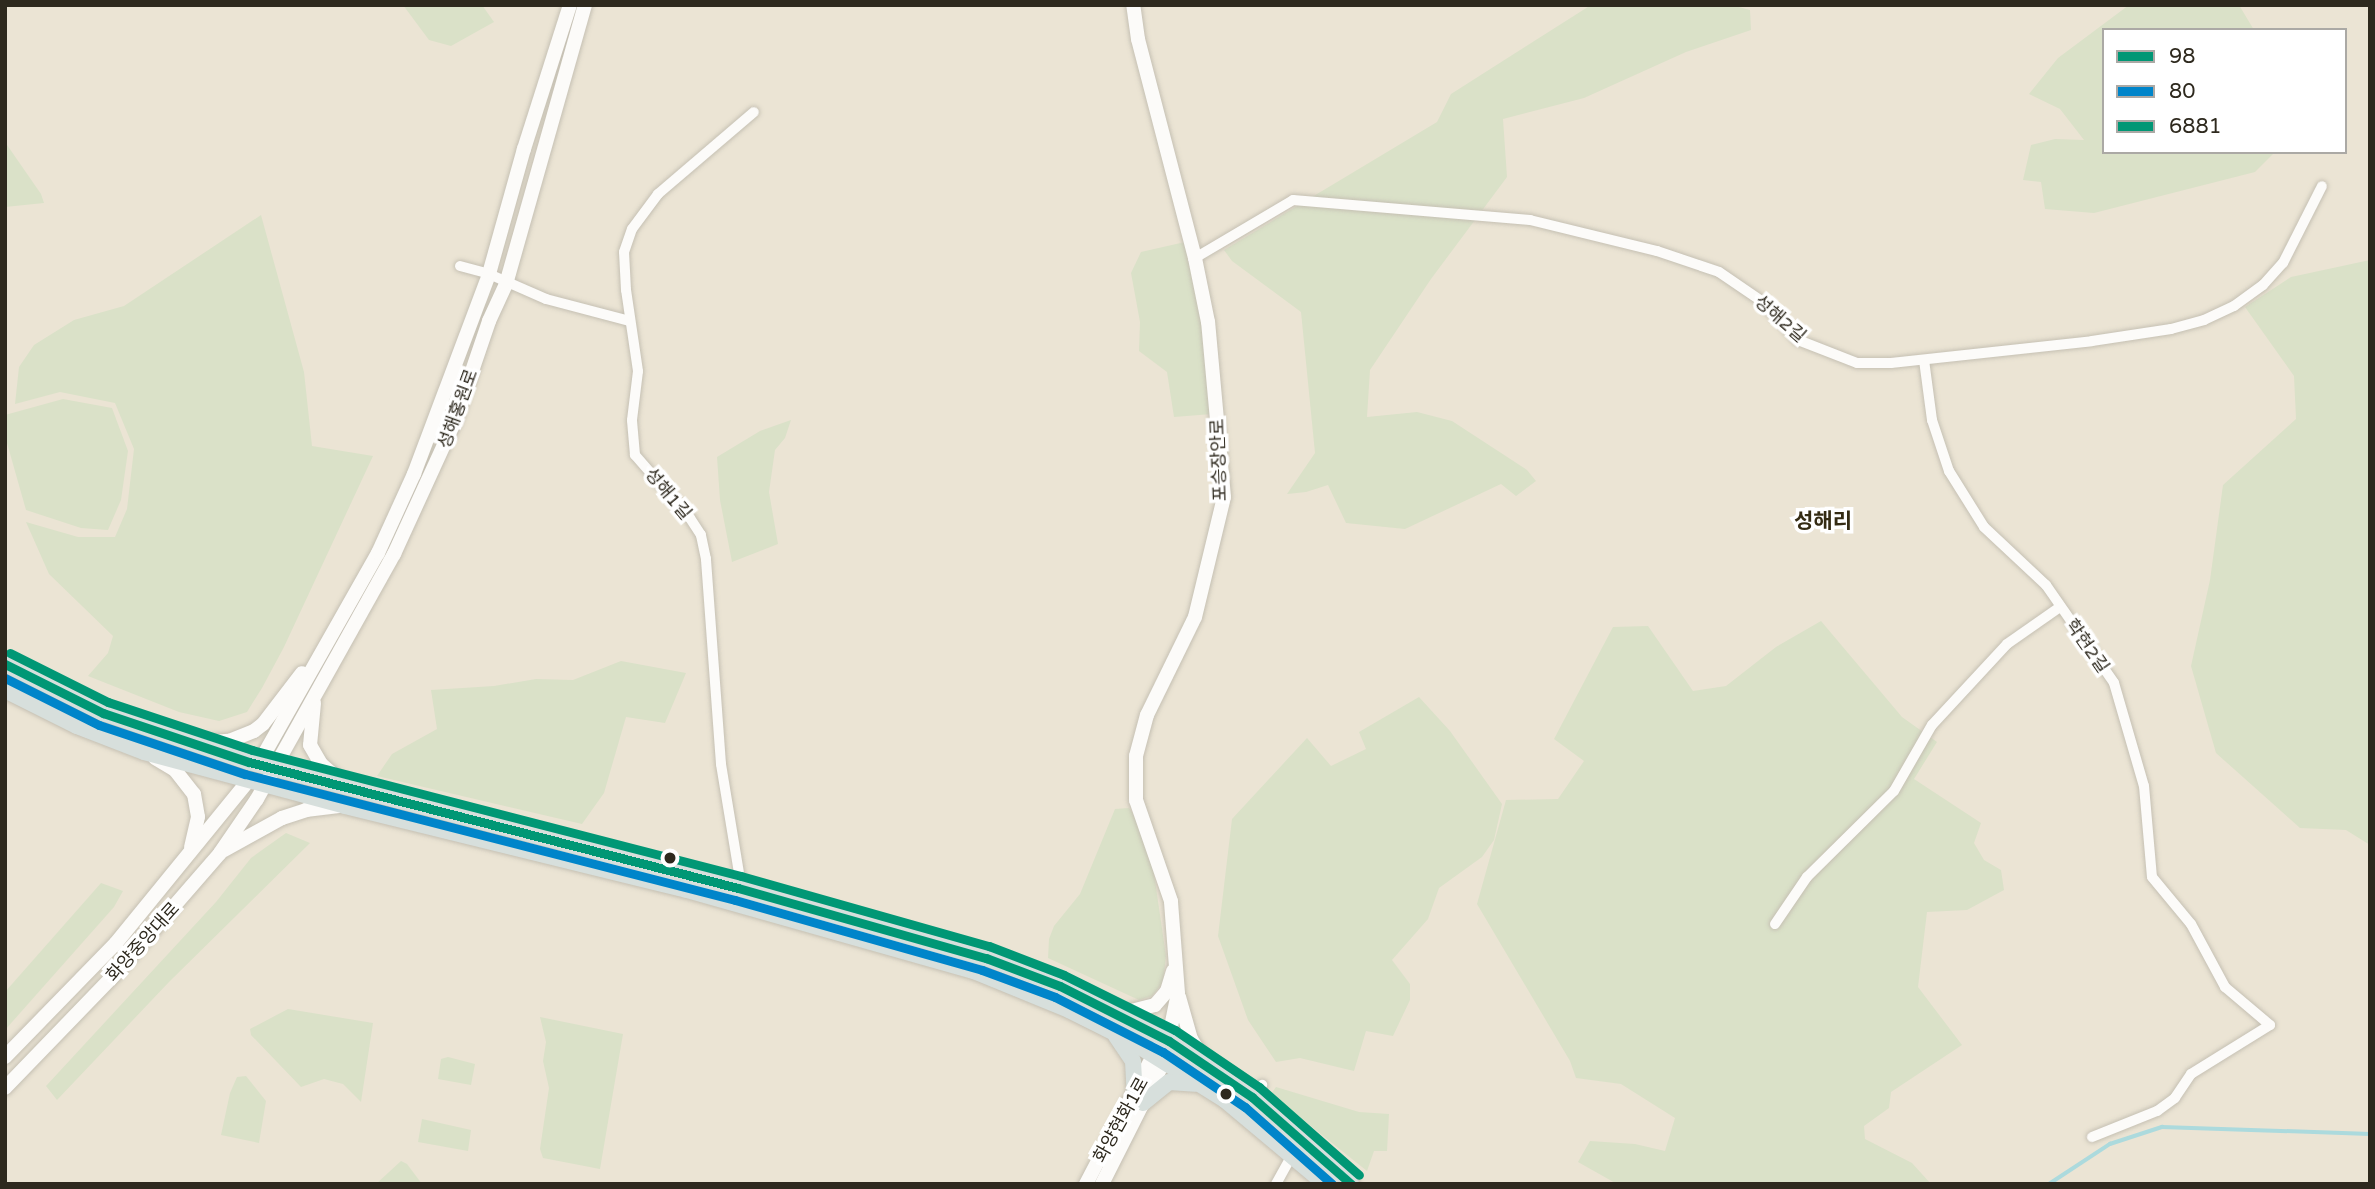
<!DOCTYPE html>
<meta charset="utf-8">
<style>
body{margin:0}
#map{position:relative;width:2375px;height:1189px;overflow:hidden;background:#ebe4d4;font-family:"Varela Round","Noto Sans KR",sans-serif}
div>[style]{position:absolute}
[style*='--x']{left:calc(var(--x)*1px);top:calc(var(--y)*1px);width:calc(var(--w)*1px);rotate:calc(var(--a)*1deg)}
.green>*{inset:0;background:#dae1c8}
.stream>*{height:3.5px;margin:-1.75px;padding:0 1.75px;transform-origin:1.75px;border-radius:1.75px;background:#acdadd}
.roads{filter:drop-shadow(0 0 2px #c5c0b3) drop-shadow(0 0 2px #c5c0b3)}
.street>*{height:10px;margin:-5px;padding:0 5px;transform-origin:5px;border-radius:5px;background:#fcfbf9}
.secondary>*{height:14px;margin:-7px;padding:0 7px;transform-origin:7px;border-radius:7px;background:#fcfbf9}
.primary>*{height:16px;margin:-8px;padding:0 8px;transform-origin:8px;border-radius:8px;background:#d7dfdc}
.bus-1>*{height:9px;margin:-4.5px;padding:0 4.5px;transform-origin:4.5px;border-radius:4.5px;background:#009775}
.bus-2>*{height:9px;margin:-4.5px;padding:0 4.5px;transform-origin:4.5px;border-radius:4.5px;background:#0085ca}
.bus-3>*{height:9px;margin:-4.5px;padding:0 4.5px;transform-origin:4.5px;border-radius:4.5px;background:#009775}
.dots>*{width:19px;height:19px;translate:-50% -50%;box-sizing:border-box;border:4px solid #fff;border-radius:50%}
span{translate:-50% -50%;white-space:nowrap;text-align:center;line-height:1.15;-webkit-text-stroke:7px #fff;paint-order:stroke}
.street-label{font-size:18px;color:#2e291e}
.quarter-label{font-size:21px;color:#342b13;font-weight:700}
.frame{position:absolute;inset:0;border:7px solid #2e291e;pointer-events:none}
.legend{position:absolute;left:2102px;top:28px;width:245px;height:126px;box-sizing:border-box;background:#fff;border:2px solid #aba9a5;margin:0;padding:9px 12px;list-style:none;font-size:21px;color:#2e291e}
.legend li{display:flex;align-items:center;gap:14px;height:35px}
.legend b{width:35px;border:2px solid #aba9a5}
</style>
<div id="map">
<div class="green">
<div style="clip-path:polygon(403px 5px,482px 5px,494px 22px,451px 46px,429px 40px)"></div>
<div style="clip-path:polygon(1591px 5px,1731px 5px,1750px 10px,1751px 30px,1686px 52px,1584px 98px,1503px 119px,1507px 177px,1431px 279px,1370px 370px,1367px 417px,1417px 412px,1452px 421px,1527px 470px,1536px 481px,1516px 496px,1501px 484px,1405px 529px,1346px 523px,1328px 485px,1306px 492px,1287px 494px,1315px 453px,1301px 312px,1232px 261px,1224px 250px,1437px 122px,1451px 94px)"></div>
<div style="clip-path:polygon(2129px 5px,2239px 5px,2254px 30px,2104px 30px,2104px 152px,2275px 152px,2255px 172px,2094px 213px,2045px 209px,2041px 182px,2023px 180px,2031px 145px,2055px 139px,2084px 140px,2060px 109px,2029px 94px,2058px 58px)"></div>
<div style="clip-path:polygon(5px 142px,41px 194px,44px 203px,5px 207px)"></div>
<div style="clip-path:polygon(261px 215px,304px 372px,312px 446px,373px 456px,284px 647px,262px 688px,247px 712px,219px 721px,179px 712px,88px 676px,108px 653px,113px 636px,49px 574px,26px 522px,78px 537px,115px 537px,127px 509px,134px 449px,115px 403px,60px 392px,15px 404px,19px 367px,34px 345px,74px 320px,124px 306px)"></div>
<div style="clip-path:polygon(1185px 242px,1204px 334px,1212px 414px,1174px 417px,1167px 372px,1139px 351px,1140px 322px,1131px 273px,1141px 252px)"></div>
<div style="clip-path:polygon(2370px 260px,2370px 845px,2346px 830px,2300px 828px,2216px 753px,2191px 666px,2210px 580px,2223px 485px,2296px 419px,2294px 376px,2245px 307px,2291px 277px)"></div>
<div style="clip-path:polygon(63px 399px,112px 408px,128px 451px,121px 500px,108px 530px,81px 528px,26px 510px,5px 436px,5px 415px)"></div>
<div style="clip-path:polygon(791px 420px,785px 438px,775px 450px,769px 492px,778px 544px,732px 562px,720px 500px,717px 457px,760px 431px)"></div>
<div style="clip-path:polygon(1821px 621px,1902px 717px,1937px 742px,1914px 779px,1981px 823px,1974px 843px,1984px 860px,2001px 870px,2004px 890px,1967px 910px,1927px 912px,1918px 987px,1962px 1045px,1891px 1092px,1889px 1108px,1864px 1126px,1865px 1139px,1912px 1163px,1931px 1184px,1617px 1184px,1578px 1162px,1590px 1141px,1635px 1144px,1665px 1151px,1675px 1118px,1621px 1084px,1576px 1078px,1570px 1061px,1477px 904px,1506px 800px,1558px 799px,1584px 761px,1554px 739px,1613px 627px,1648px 626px,1693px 691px,1726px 686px,1776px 647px)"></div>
<div style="clip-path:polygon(621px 661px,686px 673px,665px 723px,626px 717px,604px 793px,582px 824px,377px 776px,392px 754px,437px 729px,431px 690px,494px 686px,536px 679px,573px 680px)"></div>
<div style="clip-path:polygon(1419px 697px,1450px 731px,1502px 804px,1494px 840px,1482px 857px,1439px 888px,1428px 919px,1392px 960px,1410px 984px,1410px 1000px,1393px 1036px,1366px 1031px,1354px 1071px,1300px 1058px,1276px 1062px,1248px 1020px,1218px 936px,1232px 819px,1307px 738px,1331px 766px,1366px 749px,1359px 732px)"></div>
<div style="clip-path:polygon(1129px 808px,1137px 819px,1153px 867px,1166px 956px,1163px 982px,1152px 996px,1139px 1000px,1048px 958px,1049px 939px,1054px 926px,1080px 894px,1115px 809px)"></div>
<div style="clip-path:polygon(286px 833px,310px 843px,169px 982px,57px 1100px,46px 1086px,216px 902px,251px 858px)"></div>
<div style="clip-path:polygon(101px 883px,123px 891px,114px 907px,5px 1030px,5px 992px)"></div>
<div style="clip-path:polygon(288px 1009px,373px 1023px,361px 1102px,343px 1084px,324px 1079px,301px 1087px,251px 1035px,250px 1029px)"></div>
<div style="clip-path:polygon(540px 1017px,623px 1034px,600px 1169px,543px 1158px,540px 1149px,549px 1088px,543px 1061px,546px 1042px)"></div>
<div style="clip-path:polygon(448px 1057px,475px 1064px,471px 1085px,438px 1079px,441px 1059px)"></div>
<div style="clip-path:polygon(246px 1076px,266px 1101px,259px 1143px,221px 1135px,230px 1093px,237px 1077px)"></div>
<div style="clip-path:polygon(1276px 1087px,1359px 1112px,1389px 1114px,1387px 1151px,1374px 1151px,1367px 1171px,1271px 1094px)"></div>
<div style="clip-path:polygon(422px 1119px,471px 1130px,468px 1151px,418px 1142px)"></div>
<div style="clip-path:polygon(401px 1161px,407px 1164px,422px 1184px,376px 1184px)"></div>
</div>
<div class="stream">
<div style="--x:2049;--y:1184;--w:73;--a:-33.3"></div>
<div style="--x:2110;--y:1144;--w:55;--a:-18.1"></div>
<div style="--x:2162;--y:1127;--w:208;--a:1.9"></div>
</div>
<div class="roads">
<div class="street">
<div style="--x:1195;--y:258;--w:114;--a:-30.6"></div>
<div style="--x:1293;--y:200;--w:238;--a:4.8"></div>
<div style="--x:1530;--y:220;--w:131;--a:13.7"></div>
<div style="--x:1657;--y:251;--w:65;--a:18.7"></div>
<div style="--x:1719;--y:272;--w:53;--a:34.3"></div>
<div style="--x:1763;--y:302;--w:52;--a:47.4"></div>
<div style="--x:1798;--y:340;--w:63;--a:21.3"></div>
<div style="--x:1857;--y:363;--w:34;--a:0"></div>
<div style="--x:1891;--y:363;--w:202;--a:-6.2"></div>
<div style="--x:2092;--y:341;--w:80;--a:-8.6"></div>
<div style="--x:2171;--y:329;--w:34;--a:-15"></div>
<div style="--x:2204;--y:320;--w:33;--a:-25"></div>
<div style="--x:2234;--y:306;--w:36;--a:-36"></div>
<div style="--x:2263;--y:285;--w:30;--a:-48"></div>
<div style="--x:2283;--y:263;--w:86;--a:-63.1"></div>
<div style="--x:460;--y:266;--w:30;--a:15"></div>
<div style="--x:489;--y:274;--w:62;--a:23.7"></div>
<div style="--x:546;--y:299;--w:87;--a:14.7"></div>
<div style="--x:1924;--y:360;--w:61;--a:82.4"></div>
<div style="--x:1932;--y:420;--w:54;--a:71.6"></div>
<div style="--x:1949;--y:471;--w:66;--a:58"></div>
<div style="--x:1984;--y:527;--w:85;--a:43.1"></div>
<div style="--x:2046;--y:585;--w:119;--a:55.2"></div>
<div style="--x:2114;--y:683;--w:107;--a:73.8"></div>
<div style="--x:2144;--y:786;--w:91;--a:85"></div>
<div style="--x:2152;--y:877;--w:61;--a:50.3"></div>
<div style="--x:2191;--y:924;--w:72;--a:61.6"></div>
<div style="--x:2225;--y:987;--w:59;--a:40.2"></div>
<div style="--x:2270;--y:1025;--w:93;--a:148.2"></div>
<div style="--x:2191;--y:1074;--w:29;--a:124"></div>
<div style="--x:2175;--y:1098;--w:22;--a:144"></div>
<div style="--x:2157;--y:1111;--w:70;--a:158.2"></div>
<div style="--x:738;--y:888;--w:9;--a:-77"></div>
<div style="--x:740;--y:879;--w:117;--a:-99.4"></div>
<div style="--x:721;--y:764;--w:206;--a:-94.2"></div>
<div style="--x:706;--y:559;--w:25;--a:-102"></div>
<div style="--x:701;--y:535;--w:20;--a:-123"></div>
<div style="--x:690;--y:518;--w:84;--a:-131.1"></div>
<div style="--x:635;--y:455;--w:35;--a:-95"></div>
<div style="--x:632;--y:420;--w:49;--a:-83"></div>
<div style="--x:638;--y:371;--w:82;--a:-98.4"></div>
<div style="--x:626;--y:290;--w:38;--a:-93"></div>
<div style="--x:624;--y:252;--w:24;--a:-71"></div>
<div style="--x:632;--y:229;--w:44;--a:-53.4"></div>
<div style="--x:658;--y:194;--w:126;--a:-40.5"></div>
<div style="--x:1775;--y:924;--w:57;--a:-55.8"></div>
<div style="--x:1807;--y:877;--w:122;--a:-44.7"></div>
<div style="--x:1894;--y:791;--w:76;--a:-60.1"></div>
<div style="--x:1932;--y:725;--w:110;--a:-47.2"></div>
<div style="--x:2007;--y:644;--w:65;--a:-34.9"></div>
<div style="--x:1252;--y:1097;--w:16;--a:-50"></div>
<div style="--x:1276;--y:1184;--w:33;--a:-61"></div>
</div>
<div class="secondary">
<div style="--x:314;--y:703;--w:42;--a:95.4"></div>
<div style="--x:310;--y:745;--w:22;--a:60"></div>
<div style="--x:321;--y:764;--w:35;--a:41"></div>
<div style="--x:198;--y:743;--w:31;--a:-4"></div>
<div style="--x:229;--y:741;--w:27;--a:-22"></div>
<div style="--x:254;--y:731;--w:11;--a:-38"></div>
<div style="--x:263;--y:724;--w:64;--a:-52.6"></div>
<div style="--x:155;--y:758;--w:23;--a:31"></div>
<div style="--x:175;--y:770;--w:31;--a:52"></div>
<div style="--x:194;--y:794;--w:23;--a:80"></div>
<div style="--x:198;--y:817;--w:31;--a:103"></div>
<div style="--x:258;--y:765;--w:244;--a:-60.5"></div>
<div style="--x:378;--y:553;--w:87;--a:-65.5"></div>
<div style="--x:414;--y:474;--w:214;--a:-69.4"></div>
<div style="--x:489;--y:274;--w:130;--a:-74.4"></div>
<div style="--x:524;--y:149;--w:151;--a:-72.3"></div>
<div style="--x:224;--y:850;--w:66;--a:-28.9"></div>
<div style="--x:282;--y:818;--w:25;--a:-18"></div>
<div style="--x:306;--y:810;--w:35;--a:-7"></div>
<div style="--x:1179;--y:997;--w:44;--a:74.1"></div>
<div style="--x:1191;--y:1039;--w:31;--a:58"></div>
<div style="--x:1119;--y:1014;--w:37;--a:-14"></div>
<div style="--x:1155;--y:1005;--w:18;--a:-49"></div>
<div style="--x:1167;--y:991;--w:21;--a:-73"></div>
<div style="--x:5;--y:1057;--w:159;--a:-45.8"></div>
<div style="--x:116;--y:943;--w:210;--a:-50.8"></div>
<div style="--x:5;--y:1088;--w:158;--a:-46"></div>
<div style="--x:115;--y:974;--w:160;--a:-49"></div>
<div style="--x:220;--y:853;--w:65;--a:-55.6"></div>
<div style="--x:257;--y:799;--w:281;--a:-60.8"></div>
<div style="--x:394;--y:554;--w:146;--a:-65.4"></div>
<div style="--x:455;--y:421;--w:106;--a:-71.2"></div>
<div style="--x:489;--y:321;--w:41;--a:-65.3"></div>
<div style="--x:506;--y:284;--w:290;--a:-74.2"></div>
<div style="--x:1086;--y:1184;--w:153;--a:-62.4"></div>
<div style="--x:1102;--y:1184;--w:138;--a:-63.2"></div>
<div style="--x:1164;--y:1061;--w:69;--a:-78.4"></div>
<div style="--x:1178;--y:993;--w:92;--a:-94.4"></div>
<div style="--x:1171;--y:901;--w:107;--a:-109.1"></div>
<div style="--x:1136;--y:800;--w:44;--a:-90"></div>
<div style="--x:1136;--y:756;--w:42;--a:-75"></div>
<div style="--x:1147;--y:715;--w:109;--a:-63.9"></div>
<div style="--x:1195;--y:617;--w:123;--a:-76.4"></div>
<div style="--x:1224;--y:497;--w:176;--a:-95.2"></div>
<div style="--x:1208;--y:322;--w:65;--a:-101.5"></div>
<div style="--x:1195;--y:258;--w:226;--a:-104.6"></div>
<div style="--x:1138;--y:39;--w:34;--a:-98"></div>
</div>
<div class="primary">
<div style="--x:5;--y:664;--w:110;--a:26.6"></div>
<div style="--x:103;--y:713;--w:154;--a:18.6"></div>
<div style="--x:249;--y:762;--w:505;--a:14.45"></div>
<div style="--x:738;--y:888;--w:258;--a:15.8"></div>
<div style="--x:986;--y:958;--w:79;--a:20.7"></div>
<div style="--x:1060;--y:986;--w:122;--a:26.8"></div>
<div style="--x:1169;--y:1041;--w:100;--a:34"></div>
<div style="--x:1252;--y:1097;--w:132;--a:41.3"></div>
<div style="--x:5;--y:690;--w:80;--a:26.6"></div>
<div style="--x:77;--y:726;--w:72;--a:21.2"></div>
<div style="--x:144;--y:752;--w:208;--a:15"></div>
<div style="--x:345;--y:806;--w:352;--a:13.8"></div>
<div style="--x:687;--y:890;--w:298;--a:15.8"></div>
<div style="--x:974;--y:971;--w:103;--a:22.3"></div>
<div style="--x:1069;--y:1010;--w:67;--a:26.6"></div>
<div style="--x:1129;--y:1040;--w:113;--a:32"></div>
<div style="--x:1225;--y:1100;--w:131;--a:40"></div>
<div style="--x:1116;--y:1036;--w:30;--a:56"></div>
<div style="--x:1133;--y:1061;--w:33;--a:87"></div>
<div style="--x:1143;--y:1103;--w:33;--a:-39"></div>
<div style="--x:1169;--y:1082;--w:26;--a:4"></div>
</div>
</div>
<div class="bus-1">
<div style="--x:5;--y:664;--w:110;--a:26.6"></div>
<div style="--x:103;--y:713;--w:154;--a:18.6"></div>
<div style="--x:249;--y:762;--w:505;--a:14.45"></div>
<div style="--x:738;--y:888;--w:258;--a:15.8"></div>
<div style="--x:986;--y:958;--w:79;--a:20.7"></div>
<div style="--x:1060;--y:986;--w:122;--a:26.8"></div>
<div style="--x:1169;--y:1041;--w:100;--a:34"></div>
<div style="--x:1252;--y:1097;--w:132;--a:41.3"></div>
</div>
<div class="bus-2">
<div style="--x:5;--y:678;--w:105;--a:26.6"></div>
<div style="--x:99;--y:725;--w:154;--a:18.6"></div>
<div style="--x:245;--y:774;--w:506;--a:14.42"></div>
<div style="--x:735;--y:900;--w:257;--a:15.8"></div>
<div style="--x:982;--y:970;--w:78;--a:20.3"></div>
<div style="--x:1055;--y:997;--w:121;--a:27"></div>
<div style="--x:1163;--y:1052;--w:99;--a:33.9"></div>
<div style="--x:1245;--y:1107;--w:116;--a:41.5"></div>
</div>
<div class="bus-3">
<div style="--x:10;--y:653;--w:110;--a:26.6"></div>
<div style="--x:108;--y:702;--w:152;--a:18.4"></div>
<div style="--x:252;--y:750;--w:505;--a:14.45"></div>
<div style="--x:741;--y:876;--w:258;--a:15.8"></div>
<div style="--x:989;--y:946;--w:80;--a:21.1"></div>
<div style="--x:1064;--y:975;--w:124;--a:26.4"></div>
<div style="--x:1175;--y:1030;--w:102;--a:34.2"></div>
<div style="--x:1259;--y:1087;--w:133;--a:41.3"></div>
</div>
<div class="dots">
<div style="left:670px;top:858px;background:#2e291e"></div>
<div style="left:1226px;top:1094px;background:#2e291e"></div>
</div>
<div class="street-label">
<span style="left:1780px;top:319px;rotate:41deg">성해2길</span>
<span style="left:458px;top:409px;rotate:-70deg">성해홍원로</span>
<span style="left:1219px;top:460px;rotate:-92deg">포승장안로</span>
<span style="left:668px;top:494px;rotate:50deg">성해1길</span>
<span style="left:2087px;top:646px;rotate:55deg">학현2길</span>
<span style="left:143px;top:942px;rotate:-48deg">화양중앙대로</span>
<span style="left:1121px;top:1120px;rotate:-61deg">화양현화1로</span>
</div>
<div class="quarter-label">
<span style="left:1823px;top:522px">성해리</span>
</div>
<div class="frame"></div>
<ul class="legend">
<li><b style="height:9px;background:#009775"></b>98</li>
<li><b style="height:9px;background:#0085ca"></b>80</li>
<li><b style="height:9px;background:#009775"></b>6881</li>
</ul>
</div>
